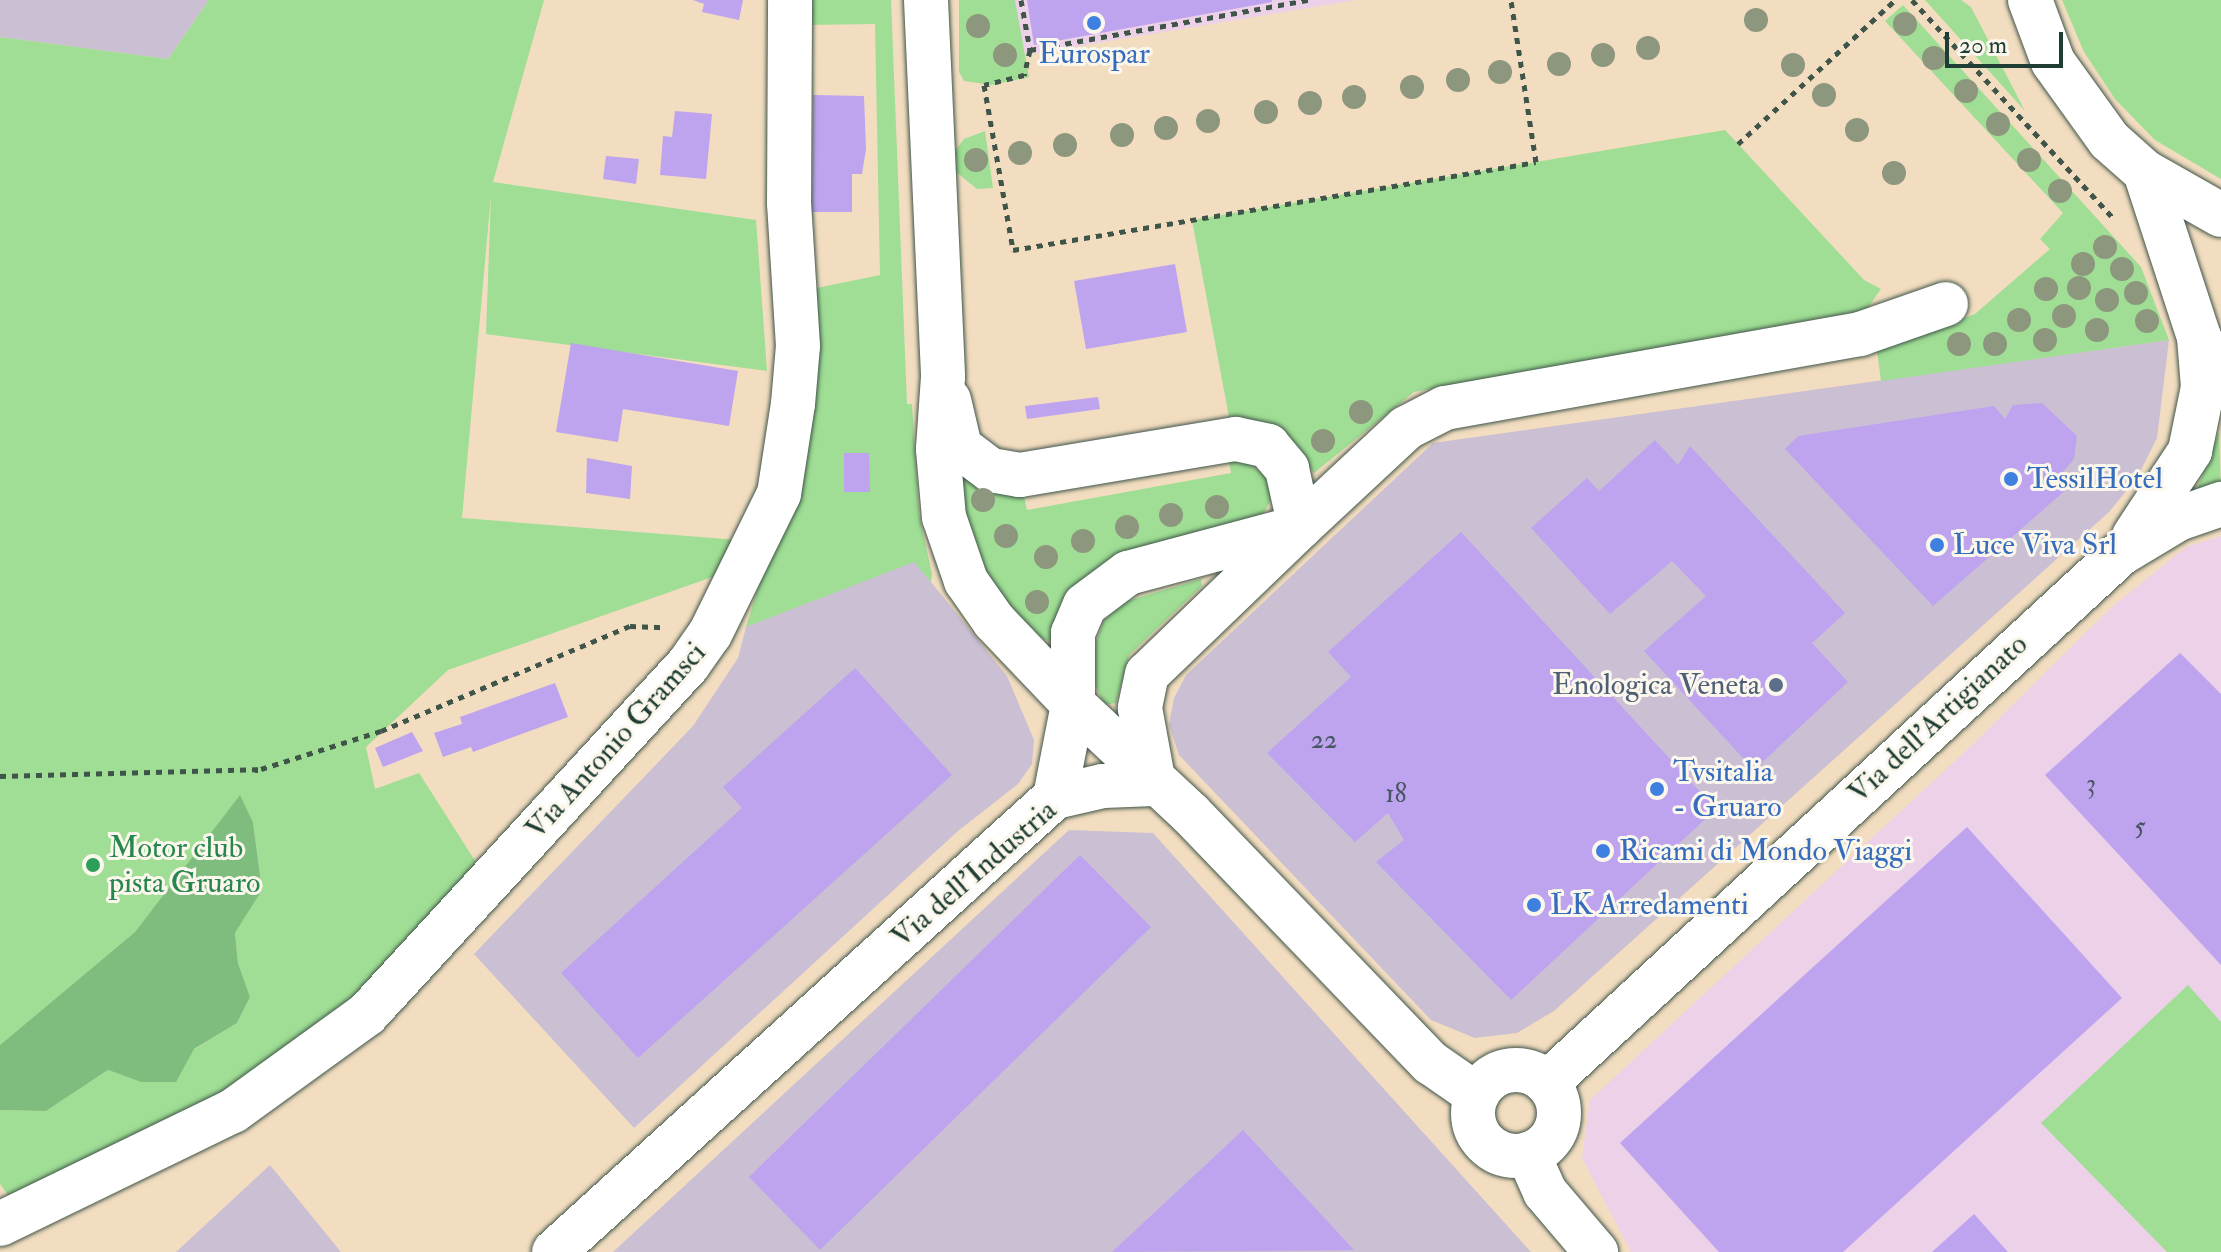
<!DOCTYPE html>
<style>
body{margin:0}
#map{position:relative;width:2221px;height:1252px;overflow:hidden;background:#f3ddc0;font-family:"IM FELL Double Pica",serif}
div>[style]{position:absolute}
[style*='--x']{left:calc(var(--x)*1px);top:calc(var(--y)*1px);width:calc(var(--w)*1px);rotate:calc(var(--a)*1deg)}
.built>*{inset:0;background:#ecd1e9}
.industrial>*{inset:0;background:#cbbfd4}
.green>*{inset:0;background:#9fde94}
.forest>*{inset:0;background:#7fbd7e}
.building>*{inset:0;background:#bea3ee}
.path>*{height:5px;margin-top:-2.5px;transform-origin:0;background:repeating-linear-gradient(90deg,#3f5549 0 6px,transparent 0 12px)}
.roads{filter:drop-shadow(0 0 2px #3f5549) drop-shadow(0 0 2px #3f5549)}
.minor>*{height:44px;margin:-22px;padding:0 22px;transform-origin:22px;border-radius:22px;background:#fff}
.minor>.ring{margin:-22px;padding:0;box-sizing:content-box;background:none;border:44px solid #fff;border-radius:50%}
.major>*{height:44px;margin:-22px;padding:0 22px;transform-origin:22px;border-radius:22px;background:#fff}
.trees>*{width:24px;height:24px;margin:-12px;border-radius:50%;background:#8d977d}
.dots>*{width:22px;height:22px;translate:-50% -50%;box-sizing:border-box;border:4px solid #fbf7ec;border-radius:50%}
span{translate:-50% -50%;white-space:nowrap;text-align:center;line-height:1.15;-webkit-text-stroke:6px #fbf7ec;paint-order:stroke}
.number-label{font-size:26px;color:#475662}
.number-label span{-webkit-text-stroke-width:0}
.shop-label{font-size:30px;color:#366cbe}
.left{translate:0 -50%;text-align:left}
.service-label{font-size:30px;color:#4e5e75}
.right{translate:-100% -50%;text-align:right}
.street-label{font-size:30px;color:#1f3d34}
.leisure-label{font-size:30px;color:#27864d}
.scale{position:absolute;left:1945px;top:32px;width:118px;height:36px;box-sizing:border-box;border:4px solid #1f3d34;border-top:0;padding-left:10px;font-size:24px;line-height:28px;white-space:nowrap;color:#1f3d34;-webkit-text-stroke:6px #fbf7ec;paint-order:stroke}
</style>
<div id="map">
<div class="built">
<div style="clip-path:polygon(1015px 0,1356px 0,1025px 55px)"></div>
<div style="clip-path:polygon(2221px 536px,2221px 1022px,2187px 986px,2042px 1123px,2167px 1252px,1631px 1252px,1582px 1158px,1590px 1100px,1970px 747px,2113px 606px,2186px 547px)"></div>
</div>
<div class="industrial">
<div style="clip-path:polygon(0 0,209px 0,168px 59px,0 37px)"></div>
<div style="clip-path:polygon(2169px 340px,2157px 438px,2137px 478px,2109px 512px,1554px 1011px,1517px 1033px,1475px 1038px,1431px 1020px,1179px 755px,1169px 725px,1174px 698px,1186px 675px,1433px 443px)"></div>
<div style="clip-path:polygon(914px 561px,1007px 676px,1034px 740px,1032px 764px,1018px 784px,958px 831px,634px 1128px,474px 954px,693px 726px,738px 658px,746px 627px)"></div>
<div style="clip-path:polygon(1069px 830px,1153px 833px,1531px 1252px,613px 1252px)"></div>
<div style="clip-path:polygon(270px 1165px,341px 1252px,176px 1252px)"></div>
</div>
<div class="green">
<div style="clip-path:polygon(209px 0,544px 0,493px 182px,756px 220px,767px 371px,486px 334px,491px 195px,462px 518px,738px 540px,718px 575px,448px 670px,366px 747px,375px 789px,419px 773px,481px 870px,351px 1008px,201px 1117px,11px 1199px,0 1184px,0 1110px,46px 1111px,108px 1070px,141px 1082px,237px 1023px,250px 997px,238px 963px,235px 933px,262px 889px,253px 822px,240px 796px,135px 932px,0 1045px,0 37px,168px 59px)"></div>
<div style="clip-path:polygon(808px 0,891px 0,907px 404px,912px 404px,919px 514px,932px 574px,931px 582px,914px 562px,746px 627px,808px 423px,812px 289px,880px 275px,875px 24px,807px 25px)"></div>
<div style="clip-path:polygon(959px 0,1015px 0,1029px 77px,992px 85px,964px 81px,959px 72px)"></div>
<div style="clip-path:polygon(1925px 0,1961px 0,1971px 7px,2025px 111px)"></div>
<div style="clip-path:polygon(2062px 0,2221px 0,2221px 179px,2155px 140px,2115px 99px,2084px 52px)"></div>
<div style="clip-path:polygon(1903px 5px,2141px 267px,2169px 340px,1881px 381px,1877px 351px,1975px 314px,2050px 249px,2040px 239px,2063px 213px,1885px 21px)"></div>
<div style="clip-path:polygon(1725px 130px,1864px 280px,1881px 289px,1866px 310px,1414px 392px,1314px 473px,1282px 428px,1229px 417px,1192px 220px)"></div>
<div style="clip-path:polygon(985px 131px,993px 188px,977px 189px,956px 172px,954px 152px,964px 139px)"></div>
<div style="clip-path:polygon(2219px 432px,2221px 489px,2194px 497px)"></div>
<div style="clip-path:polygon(1228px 458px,1244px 459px,1266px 477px,1271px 499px,1264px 513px,1250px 525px,1100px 566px,1075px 587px,1050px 641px,1042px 639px,992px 588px,973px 555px,961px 487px,964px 473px,1023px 492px,1027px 510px,1231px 473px)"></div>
<div style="clip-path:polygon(1201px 579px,1202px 586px,1129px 655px,1116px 703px,1104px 705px,1092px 677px,1091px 656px,1104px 620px,1127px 601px)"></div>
<div style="clip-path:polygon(2188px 985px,2221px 1022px,2221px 1252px,2167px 1252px,2041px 1123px)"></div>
</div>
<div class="forest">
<div style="clip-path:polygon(240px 795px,253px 822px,262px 890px,235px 933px,238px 963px,250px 997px,237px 1023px,194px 1049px,176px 1082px,141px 1082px,108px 1070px,46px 1111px,0 1110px,0 1045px,135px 932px)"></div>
</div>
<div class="building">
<div style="clip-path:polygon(693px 0,743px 0,739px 20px,702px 12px,704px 4px)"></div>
<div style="clip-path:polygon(1027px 0,1272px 0,1272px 2px,1034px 45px)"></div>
<div style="clip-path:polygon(813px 95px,864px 96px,866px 149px,862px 174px,852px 174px,852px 212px,812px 212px)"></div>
<div style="clip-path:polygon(675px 111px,712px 114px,706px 179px,660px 175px,663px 136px,672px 137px)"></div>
<div style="clip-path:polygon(606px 156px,639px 159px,636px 184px,603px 179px)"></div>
<div style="clip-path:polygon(1175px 264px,1187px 332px,1086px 349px,1074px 281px)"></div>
<div style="clip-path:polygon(571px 343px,738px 371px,729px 426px,623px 409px,618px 442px,556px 432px)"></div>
<div style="clip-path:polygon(1098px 397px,1100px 409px,1027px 419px,1025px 406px)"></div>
<div style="clip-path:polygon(2042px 403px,2077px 436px,2074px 459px,2059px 476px,2068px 488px,1933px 606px,1785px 449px,1798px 436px,1994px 406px,2005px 419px,2013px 405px)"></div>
<div style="clip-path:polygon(1655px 440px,1678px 465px,1690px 446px,1845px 613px,1812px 643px,1848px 682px,1754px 770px,1644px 651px,1706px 596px,1672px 561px,1610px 614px,1531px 528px,1587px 478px,1599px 491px)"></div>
<div style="clip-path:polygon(844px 453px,869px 453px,870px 492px,844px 492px)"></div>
<div style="clip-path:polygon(587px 458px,632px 466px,630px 499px,586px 493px)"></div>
<div style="clip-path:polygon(1461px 532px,1716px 809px,1511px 1000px,1376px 862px,1404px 840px,1388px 813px,1355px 842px,1267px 753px,1351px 677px,1328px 652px)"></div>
<div style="clip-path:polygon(2180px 653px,2221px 694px,2221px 965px,2045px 775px)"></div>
<div style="clip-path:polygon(855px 668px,952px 775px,638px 1058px,561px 973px,742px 808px,723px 787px)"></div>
<div style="clip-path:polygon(555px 683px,568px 717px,473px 752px,471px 747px,443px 757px,434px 733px,462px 724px,460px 717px)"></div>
<div style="clip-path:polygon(412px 732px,423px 751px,383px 767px,375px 748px)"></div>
<div style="clip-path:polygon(1967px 827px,2122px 998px,1843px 1252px,1719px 1252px,1620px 1143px)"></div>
<div style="clip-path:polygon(1080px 855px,1151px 927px,820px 1250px,749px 1177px)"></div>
<div style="clip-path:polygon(1243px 1130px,1354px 1250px,1112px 1252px)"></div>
<div style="clip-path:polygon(1974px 1214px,2008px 1252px,1932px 1252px)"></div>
</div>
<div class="path">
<div style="--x:1021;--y:0;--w:51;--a:79.8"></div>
<div style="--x:1030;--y:50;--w:283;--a:-10.2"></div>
<div style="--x:1912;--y:0;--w:299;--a:47.3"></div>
<div style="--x:1030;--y:50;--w:26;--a:103"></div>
<div style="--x:1024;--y:75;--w:41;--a:166"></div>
<div style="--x:984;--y:85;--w:168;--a:80"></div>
<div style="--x:1013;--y:250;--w:530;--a:-9.55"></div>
<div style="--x:1536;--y:162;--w:164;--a:-98.8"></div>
<div style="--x:1738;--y:144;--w:213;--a:-42.5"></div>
<div style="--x:0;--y:776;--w:261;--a:-1.5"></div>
<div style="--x:261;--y:769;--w:126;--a:-17.6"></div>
<div style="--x:381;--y:731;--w:270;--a:-22.9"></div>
<div style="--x:630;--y:626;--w:34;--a:2"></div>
</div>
<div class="roads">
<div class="minor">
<div style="--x:926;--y:0;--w:377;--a:87.4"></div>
<div style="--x:943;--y:377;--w:72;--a:94"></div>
<div style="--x:938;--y:449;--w:68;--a:85"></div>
<div style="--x:944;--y:517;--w:68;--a:71"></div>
<div style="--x:966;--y:581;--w:49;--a:55"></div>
<div style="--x:994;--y:621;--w:115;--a:46.4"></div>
<div style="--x:1073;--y:704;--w:161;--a:43"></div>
<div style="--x:1191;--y:814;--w:346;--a:46.1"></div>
<div style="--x:1431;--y:1063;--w:56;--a:34.8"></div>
<div style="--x:949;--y:400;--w:48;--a:76.8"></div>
<div style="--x:960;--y:447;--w:39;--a:37"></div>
<div style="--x:991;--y:470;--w:29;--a:10"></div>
<div style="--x:1020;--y:475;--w:219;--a:-9.5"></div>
<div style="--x:1236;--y:439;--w:33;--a:12"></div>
<div style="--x:1268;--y:446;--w:30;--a:50"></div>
<div style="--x:1287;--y:469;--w:59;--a:77.4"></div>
<div style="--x:1300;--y:527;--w:145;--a:-43"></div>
<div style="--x:1406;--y:428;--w:44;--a:-27.1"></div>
<div style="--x:1445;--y:408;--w:422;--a:-10.1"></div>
<div style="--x:1860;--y:334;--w:91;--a:-19.2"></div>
<div style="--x:2134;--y:536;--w:102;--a:-56.6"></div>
<div style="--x:2190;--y:451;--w:65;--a:-78.5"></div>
<div style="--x:2203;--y:387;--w:50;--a:-94.6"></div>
<div style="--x:1055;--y:797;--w:95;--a:-79"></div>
<div style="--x:1073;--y:704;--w:71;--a:-90"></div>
<div style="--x:1073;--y:633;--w:30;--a:-67"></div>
<div style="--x:1085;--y:605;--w:54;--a:-36.7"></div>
<div style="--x:1128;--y:573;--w:178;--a:-15"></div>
<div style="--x:1300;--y:527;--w:212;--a:136.1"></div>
<div style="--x:1147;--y:674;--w:35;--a:102"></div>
<div style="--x:1140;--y:708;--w:77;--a:79.6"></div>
<div class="ring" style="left:1473px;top:1070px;width:42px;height:42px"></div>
<div style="--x:1547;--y:1083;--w:780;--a:-42.71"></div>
<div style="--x:2120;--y:554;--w:68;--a:-31.1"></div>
<div style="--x:2178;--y:519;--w:46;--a:-19.2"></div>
<div style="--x:1528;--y:1154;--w:42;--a:65.9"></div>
<div style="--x:1545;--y:1192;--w:79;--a:49.6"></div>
<div style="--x:0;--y:1224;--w:259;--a:-25.9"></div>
<div style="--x:233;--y:1111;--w:165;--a:-35.9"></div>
<div style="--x:367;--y:1014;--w:474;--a:-47.4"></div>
<div style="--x:688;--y:665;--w:38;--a:-55"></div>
<div style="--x:710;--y:634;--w:156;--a:-63.8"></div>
<div style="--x:779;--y:494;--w:91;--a:-81.2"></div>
<div style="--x:793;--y:404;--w:58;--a:-85.1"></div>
<div style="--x:798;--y:346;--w:143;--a:-93.6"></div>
<div style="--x:789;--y:203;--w:203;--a:-89.7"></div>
<div style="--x:554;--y:1252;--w:677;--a:-42.25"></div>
<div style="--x:1055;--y:797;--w:49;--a:-12.9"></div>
<div style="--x:1103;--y:786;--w:51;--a:-2.2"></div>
</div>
<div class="major">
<div style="--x:2030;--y:0;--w:66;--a:69.6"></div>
<div style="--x:2053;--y:62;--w:96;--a:54.3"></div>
<div style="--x:2109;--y:140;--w:48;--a:41.6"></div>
<div style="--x:2145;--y:172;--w:87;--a:29.5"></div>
<div style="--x:2145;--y:172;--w:174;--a:71.9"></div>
<div style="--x:2199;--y:337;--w:52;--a:64.9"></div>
</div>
</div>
<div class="trees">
<div style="left:1756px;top:20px"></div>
<div style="left:1905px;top:24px"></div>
<div style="left:978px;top:26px"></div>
<div style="left:1648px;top:48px"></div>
<div style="left:1005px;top:55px"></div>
<div style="left:1603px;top:55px"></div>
<div style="left:1934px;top:58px"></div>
<div style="left:1559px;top:64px"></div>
<div style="left:1793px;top:65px"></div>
<div style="left:1500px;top:72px"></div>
<div style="left:1458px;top:80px"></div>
<div style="left:1412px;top:87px"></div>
<div style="left:1966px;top:91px"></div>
<div style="left:1824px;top:95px"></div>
<div style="left:1354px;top:97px"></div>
<div style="left:1310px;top:103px"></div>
<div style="left:1266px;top:112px"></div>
<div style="left:1208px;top:121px"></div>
<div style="left:1998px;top:124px"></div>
<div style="left:1166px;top:128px"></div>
<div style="left:1857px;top:130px"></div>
<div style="left:1122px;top:135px"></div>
<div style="left:1065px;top:145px"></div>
<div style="left:1020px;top:153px"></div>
<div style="left:976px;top:160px"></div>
<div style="left:2029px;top:160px"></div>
<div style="left:1894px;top:173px"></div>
<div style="left:2060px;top:191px"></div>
<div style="left:2105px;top:247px"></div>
<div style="left:2083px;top:264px"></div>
<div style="left:2122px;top:269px"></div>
<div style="left:2079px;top:288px"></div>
<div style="left:2046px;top:289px"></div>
<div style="left:2136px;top:293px"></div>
<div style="left:2107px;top:300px"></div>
<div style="left:2064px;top:316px"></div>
<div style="left:2019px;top:320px"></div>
<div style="left:2147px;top:321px"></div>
<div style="left:2097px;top:330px"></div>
<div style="left:2045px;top:340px"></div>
<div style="left:1959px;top:344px"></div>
<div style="left:1995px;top:344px"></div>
<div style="left:1361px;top:412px"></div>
<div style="left:1323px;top:441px"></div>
<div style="left:983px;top:500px"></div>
<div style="left:1217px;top:507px"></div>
<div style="left:1171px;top:515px"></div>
<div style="left:1127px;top:527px"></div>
<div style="left:1006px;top:536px"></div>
<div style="left:1083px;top:541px"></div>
<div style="left:1046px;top:557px"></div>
<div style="left:1037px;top:602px"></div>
</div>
<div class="dots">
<div style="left:1094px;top:23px;background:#3f7fe0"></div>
<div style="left:2011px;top:479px;background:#3f7fe0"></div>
<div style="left:1937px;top:545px;background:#3f7fe0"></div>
<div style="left:1776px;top:685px;background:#5c6f8a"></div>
<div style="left:1657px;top:789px;background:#3f7fe0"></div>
<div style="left:1603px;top:851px;background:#3f7fe0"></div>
<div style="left:93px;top:865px;background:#2e9e5b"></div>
<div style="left:1534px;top:905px;background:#3f7fe0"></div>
</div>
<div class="number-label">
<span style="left:1324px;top:741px">22</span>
<span style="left:2091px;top:785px">3</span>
<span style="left:1396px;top:795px">18</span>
<span style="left:2140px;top:828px">5</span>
</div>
<div class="shop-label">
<span style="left:1094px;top:54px">Eurospar</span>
<span class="left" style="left:2027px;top:479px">TessilHotel</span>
<span class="left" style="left:1953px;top:545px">Luce Viva Srl</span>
<span class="left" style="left:1673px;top:789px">Tvsitalia<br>- Gruaro</span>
<span class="left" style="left:1619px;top:851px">Ricami di Mondo Viaggi</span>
<span class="left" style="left:1550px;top:905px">LK Arredamenti</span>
</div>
<div class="service-label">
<span class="right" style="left:1760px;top:685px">Enologica Veneta</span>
</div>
<div class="street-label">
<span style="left:1938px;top:719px;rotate:-43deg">Via dell'Artigianato</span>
<span style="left:616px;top:741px;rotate:-48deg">Via Antonio Gramsci</span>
<span style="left:974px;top:874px;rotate:-41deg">Via dell'Industria</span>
</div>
<div class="leisure-label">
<span class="left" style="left:109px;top:865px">Motor club<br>pista Gruaro</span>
</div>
<div class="scale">20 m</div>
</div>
